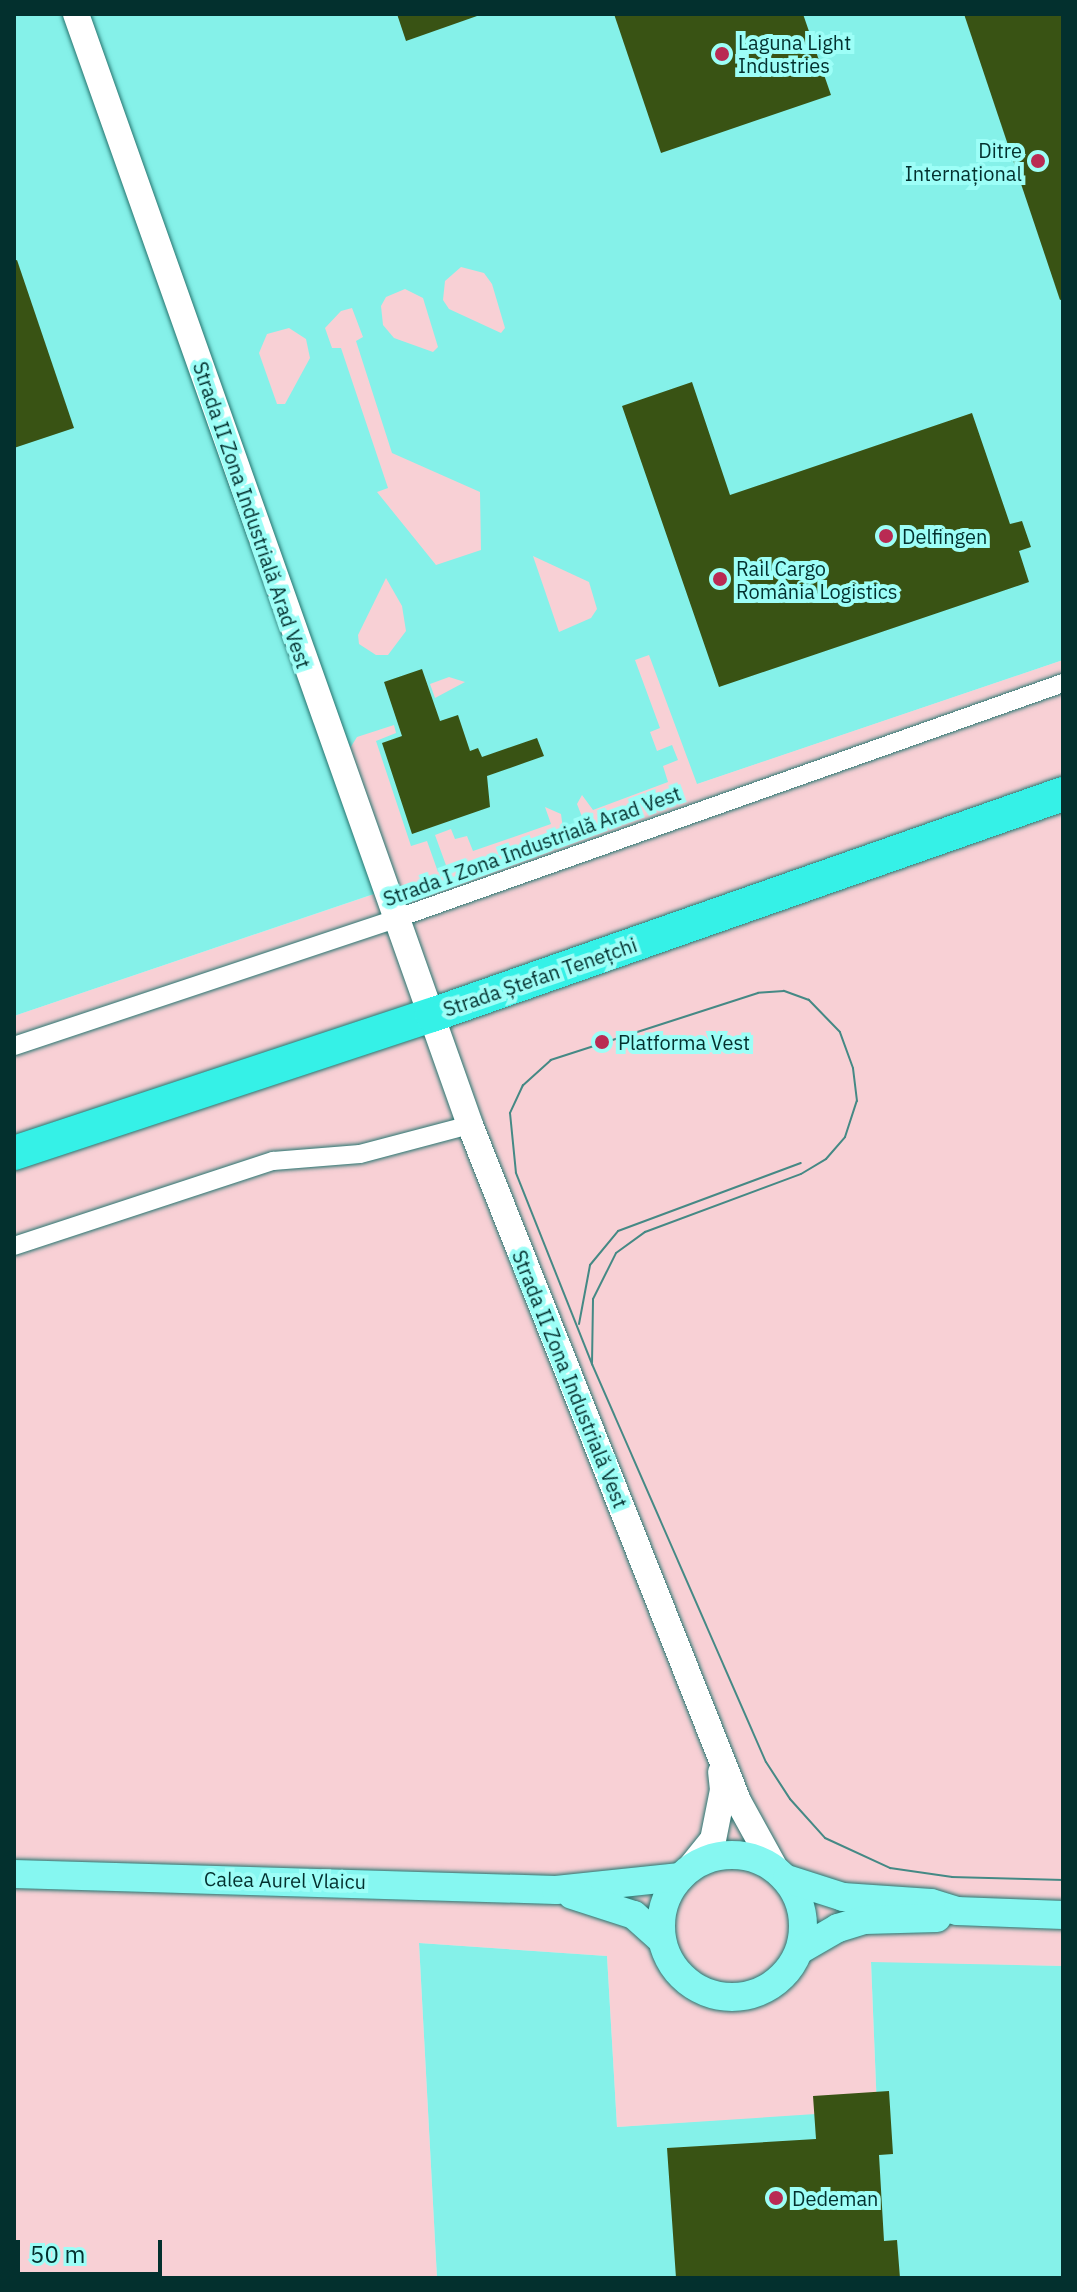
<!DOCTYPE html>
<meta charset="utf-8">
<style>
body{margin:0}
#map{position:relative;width:1077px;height:2292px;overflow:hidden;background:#9dfef7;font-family:"IBM Plex Sans",sans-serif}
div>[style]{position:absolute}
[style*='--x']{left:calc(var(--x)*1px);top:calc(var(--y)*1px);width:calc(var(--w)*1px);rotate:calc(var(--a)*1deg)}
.built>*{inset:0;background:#85f1e9}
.green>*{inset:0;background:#f8d0d5}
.building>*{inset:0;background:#395314}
.roads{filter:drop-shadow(0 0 2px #26746f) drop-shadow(0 0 2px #26746f)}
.street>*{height:18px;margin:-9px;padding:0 9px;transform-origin:9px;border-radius:9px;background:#fff}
.secondary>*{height:26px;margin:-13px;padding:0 13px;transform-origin:13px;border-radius:13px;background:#fff}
.primary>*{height:28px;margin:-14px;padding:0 14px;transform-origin:14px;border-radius:14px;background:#86f7f1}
.primary>.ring{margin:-14px;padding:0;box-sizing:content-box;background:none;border:28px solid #86f7f1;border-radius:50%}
.highway>*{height:34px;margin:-17px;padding:0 17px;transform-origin:17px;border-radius:17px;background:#35f1e7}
.tram>*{height:2px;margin:-1px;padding:0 1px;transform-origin:1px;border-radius:1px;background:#458985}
.dots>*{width:22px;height:22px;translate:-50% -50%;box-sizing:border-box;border:4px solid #9dfef7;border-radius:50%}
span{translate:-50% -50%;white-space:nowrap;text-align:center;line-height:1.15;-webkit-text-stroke:8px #9dfef7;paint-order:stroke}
.poi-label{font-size:20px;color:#03302e}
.left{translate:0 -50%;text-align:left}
.right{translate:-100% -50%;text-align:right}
.street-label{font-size:20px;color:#03302e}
.frame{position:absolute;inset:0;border:16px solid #03302e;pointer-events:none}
.scale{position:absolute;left:16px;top:2240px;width:146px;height:36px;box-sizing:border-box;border:4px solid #03302e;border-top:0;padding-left:10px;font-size:24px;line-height:28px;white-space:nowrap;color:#03302e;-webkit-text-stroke:6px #9dfef7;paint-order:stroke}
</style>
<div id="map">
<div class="built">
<div style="clip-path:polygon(14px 14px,1063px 14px,1063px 660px,14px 1016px)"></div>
<div style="clip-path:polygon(419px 1943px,607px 1956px,617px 2127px,877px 2109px,871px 1961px,1063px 1966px,1063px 2278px,437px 2278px)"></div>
</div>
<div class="green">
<div style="clip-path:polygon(461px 267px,484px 273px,492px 284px,505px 328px,501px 333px,449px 309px,443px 300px,445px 281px)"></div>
<div style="clip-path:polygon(405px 289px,423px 298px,438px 347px,433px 352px,394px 338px,383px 325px,381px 306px,386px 297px)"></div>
<div style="clip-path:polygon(352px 308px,363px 337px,356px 341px,392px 453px,480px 492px,481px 550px,436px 565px,377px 492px,388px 488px,341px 348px,332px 348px,325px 328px,341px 311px)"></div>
<div style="clip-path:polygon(289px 328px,306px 339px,310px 358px,285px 404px,277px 404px,259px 353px,267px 334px)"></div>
<div style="clip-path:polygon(533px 556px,589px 582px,597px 609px,591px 618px,559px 632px)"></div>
<div style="clip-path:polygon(386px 578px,402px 606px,406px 631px,388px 655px,376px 655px,359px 644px,358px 635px)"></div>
<div style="clip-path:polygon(649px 655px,697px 784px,1063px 660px,1063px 1966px,871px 1962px,877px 2110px,617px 2127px,607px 1956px,419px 1943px,437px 2278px,14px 2278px,14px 1016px,395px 887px,347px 753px,357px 737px,394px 725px,396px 733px,376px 741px,411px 846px,427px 841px,438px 872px,447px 868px,435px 835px,451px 829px,455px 839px,467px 836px,473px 851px,551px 824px,545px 807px,561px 814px,563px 829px,584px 822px,577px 804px,582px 795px,593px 810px,668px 782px,663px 766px,678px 760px,672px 745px,657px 751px,650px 732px,660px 728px,635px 660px)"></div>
<div style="clip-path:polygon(449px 677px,465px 682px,435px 698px,430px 684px)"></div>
</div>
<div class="building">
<div style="clip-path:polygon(397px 14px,476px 14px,477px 16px,406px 41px)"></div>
<div style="clip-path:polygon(614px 14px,803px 14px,831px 95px,661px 153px)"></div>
<div style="clip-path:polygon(964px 14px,1063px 14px,1063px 299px,1060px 300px)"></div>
<div style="clip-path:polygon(17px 260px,74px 428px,14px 448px,14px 261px)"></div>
<div style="clip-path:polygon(692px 382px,730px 495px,972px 413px,1010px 524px,1022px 521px,1031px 547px,1019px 551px,1029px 582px,719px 687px,622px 406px)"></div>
<div style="clip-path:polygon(422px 669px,440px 721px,458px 715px,470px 751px,478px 748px,482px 757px,537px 738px,544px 756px,487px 776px,490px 807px,412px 834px,382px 743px,402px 736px,384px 682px)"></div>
<div style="clip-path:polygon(889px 2091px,893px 2154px,879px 2155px,884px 2241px,897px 2240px,900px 2278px,676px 2278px,667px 2148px,816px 2139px,813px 2096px)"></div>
</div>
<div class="roads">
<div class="street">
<div style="--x:14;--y:1046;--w:405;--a:-18.4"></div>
<div style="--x:398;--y:918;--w:705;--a:-19.46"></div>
<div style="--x:14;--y:1246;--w:273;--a:-18.2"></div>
<div style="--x:273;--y:1161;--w:87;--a:-4.6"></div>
<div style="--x:360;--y:1154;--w:114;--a:-14.8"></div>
</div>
<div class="secondary">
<div style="--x:76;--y:14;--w:1179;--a:70.47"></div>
<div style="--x:470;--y:1125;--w:727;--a:68.37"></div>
<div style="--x:738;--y:1801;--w:77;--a:61.1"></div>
<div style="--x:690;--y:1868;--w:36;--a:-51"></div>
<div style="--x:713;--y:1840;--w:51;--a:-78.7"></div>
<div style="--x:723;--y:1790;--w:18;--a:-96"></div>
</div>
<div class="primary">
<div class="ring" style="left:661px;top:1855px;width:114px;height:114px"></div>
<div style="--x:14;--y:1874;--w:542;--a:1.69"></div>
<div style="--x:556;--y:1890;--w:125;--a:-6"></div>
<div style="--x:787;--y:1879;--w:59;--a:17.8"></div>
<div style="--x:843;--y:1897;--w:88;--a:3.9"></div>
<div style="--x:931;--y:1903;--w:27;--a:17"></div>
<div style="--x:957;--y:1911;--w:106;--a:2.2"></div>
<div style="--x:572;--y:1895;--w:65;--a:17.9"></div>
<div style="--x:634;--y:1915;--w:36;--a:42"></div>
<div style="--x:800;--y:1950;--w:44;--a:-30.1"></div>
<div style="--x:838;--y:1928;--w:27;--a:-17"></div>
<div style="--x:864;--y:1920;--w:73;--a:-1.6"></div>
</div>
<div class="highway">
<div style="--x:14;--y:1153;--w:440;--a:-18.3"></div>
<div style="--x:432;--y:1015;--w:669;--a:-19.3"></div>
</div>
</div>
<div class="tram">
<div style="--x:579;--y:1324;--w:60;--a:-79.4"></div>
<div style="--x:590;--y:1265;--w:44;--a:-50.5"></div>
<div style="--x:618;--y:1231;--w:195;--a:-20.4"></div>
<div style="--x:592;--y:1364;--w:65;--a:-89.1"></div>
<div style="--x:593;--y:1299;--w:51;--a:-63.4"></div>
<div style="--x:616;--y:1253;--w:36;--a:-36"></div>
<div style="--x:645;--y:1232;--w:166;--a:-20.4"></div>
<div style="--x:801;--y:1174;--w:29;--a:-31"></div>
<div style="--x:826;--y:1159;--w:29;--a:-49"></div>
<div style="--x:845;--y:1137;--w:38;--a:-72"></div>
<div style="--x:857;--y:1101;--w:33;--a:-97"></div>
<div style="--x:853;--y:1068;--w:38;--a:-110"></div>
<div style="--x:840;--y:1032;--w:45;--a:-134.1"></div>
<div style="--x:809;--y:1000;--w:27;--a:-160"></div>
<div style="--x:784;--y:991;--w:26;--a:176"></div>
<div style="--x:758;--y:993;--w:218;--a:162.1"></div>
<div style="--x:551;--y:1060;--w:38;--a:138"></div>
<div style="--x:523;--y:1085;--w:31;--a:115"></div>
<div style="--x:510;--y:1113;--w:60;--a:84.3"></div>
<div style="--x:516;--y:1173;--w:206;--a:68.3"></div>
<div style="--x:592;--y:1364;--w:434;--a:66.4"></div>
<div style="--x:766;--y:1762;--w:44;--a:57"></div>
<div style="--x:790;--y:1799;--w:52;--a:48.1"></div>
<div style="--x:825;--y:1838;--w:72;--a:24.8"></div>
<div style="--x:890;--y:1868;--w:63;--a:8.3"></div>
<div style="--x:952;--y:1877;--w:111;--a:1.5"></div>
</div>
<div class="dots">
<div style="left:722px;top:54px;background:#b92a53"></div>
<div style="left:1038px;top:161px;background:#b92a53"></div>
<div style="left:886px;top:536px;background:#b92a53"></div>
<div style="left:720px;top:579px;background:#b92a53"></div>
<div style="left:602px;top:1042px;background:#b92a53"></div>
<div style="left:776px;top:2198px;background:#b92a53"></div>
</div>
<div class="poi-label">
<span class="left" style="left:738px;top:54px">Laguna Light<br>Industries</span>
<span class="right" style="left:1022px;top:162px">Ditre<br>Internațional</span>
<span class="left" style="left:902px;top:536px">Delfingen</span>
<span class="left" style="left:736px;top:580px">Rail Cargo<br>România Logistics</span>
<span class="left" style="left:618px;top:1042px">Platforma Vest</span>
<span class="left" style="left:792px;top:2198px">Dedeman</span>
</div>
<div class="street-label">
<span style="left:252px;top:515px;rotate:71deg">Strada II Zona Industrială Arad Vest</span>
<span style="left:532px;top:846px;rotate:-20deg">Strada I Zona Industrială Arad Vest</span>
<span style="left:540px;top:977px;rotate:-19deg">Strada Ștefan Tenețchi</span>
<span style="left:570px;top:1379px;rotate:68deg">Strada II Zona Industrială Vest</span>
<span style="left:285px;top:1880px;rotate:1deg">Calea Aurel Vlaicu</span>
</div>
<div class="frame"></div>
<div class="scale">50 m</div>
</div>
